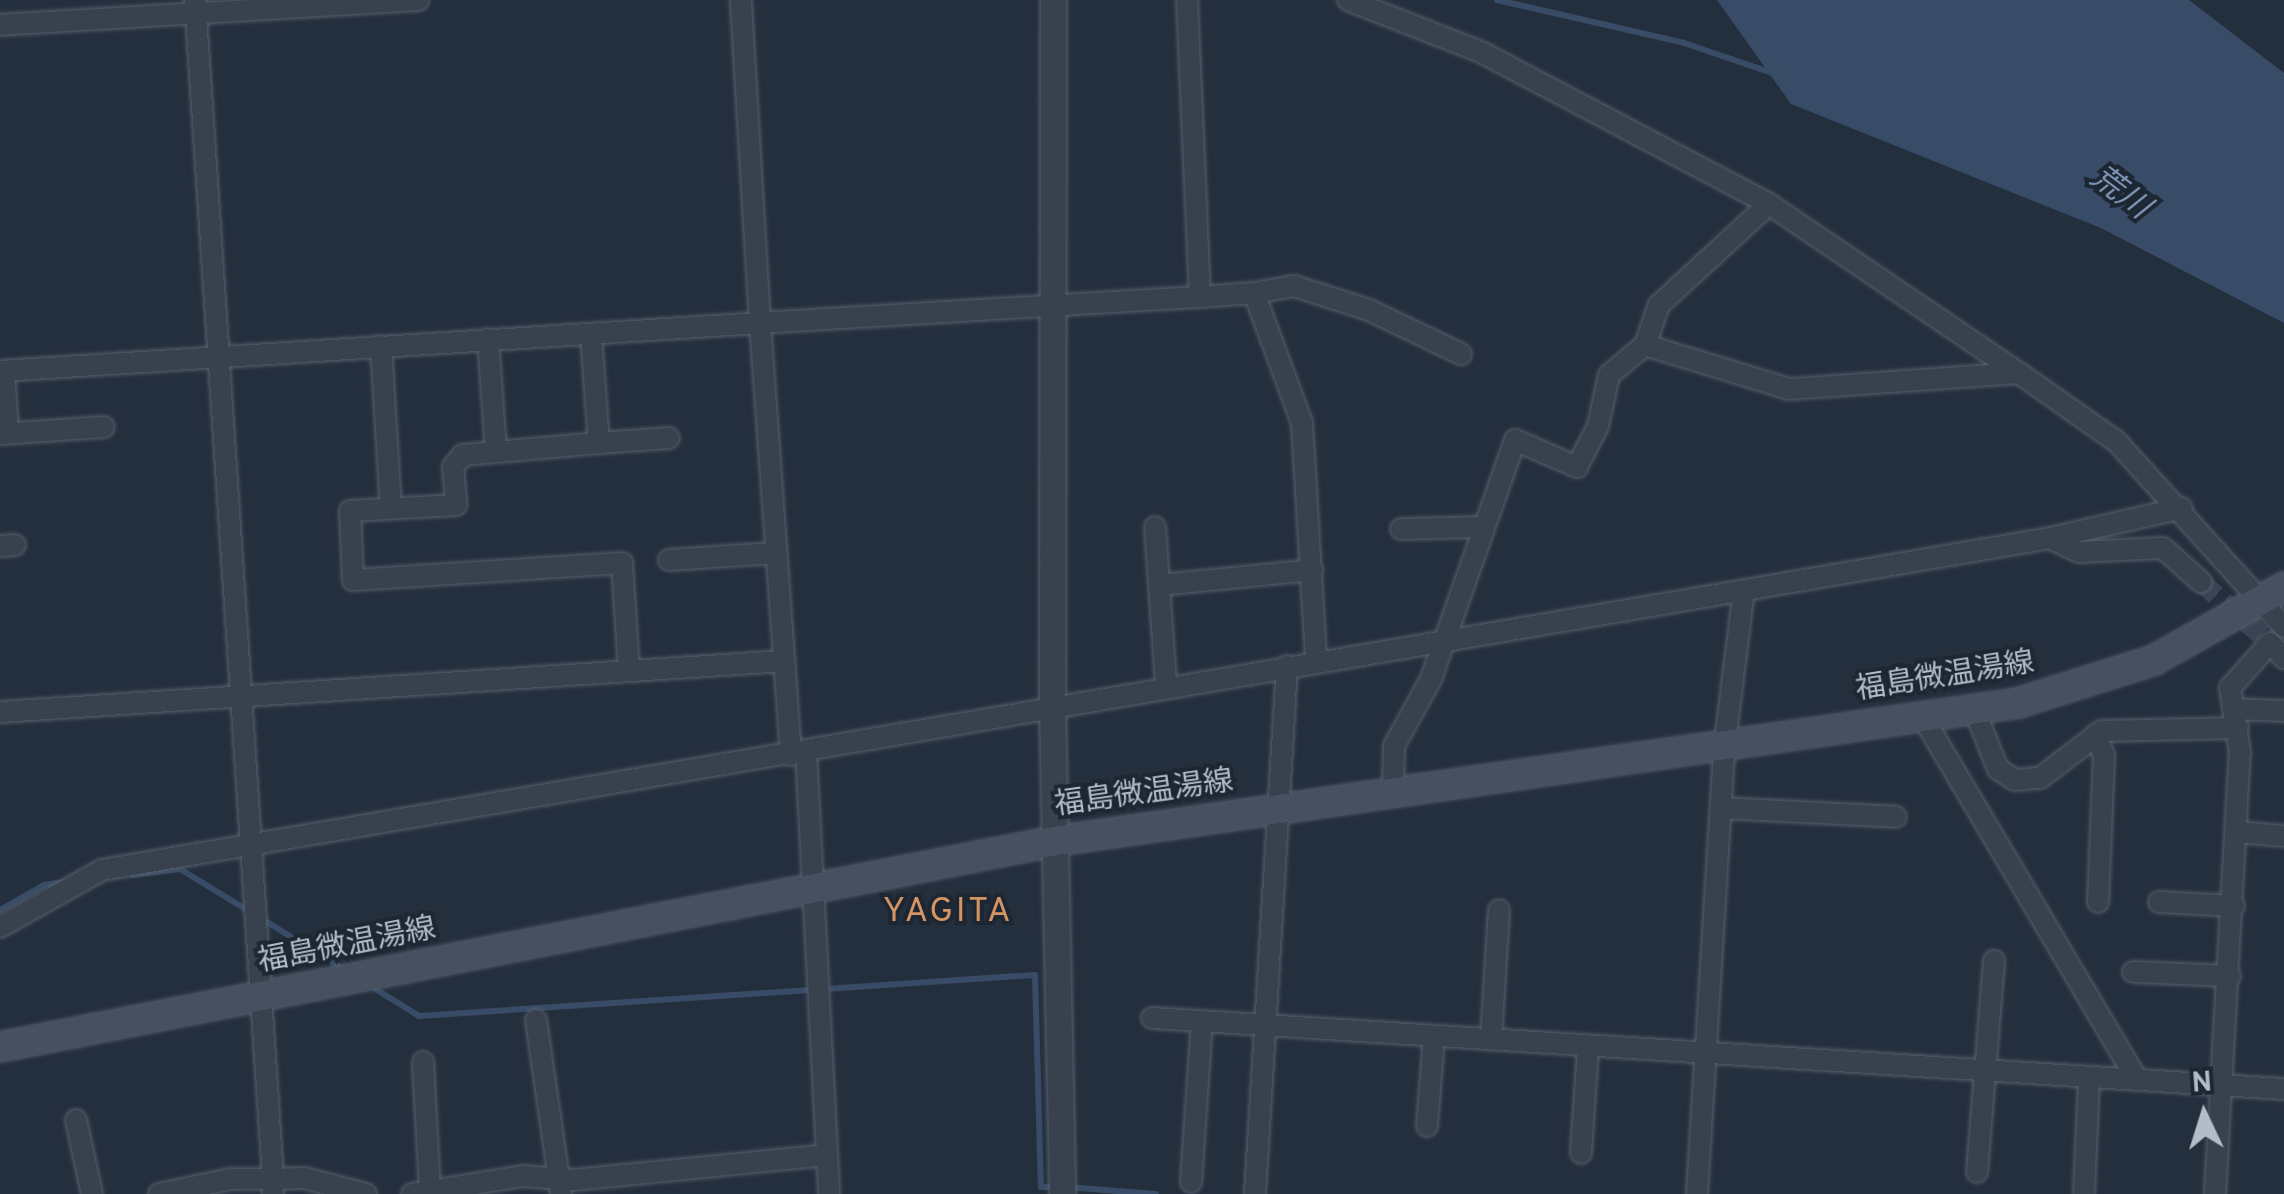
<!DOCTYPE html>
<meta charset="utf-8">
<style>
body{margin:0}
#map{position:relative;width:2284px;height:1194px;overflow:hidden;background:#242f3e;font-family:Overpass,"Noto Sans JP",sans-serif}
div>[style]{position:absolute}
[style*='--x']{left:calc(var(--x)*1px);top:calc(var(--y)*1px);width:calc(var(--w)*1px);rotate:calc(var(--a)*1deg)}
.water>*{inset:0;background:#394c67}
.stream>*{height:6px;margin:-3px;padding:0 3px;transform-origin:3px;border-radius:3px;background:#394c67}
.minor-tunnel>*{height:20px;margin-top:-10px;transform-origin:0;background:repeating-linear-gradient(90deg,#3a4453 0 20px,transparent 0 30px)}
.roads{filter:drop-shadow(0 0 2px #565f6c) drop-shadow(0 0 2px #565f6c)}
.minor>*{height:20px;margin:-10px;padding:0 10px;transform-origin:10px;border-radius:10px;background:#38414e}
.tertiary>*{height:25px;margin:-12.5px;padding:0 12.5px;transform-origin:12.5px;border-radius:12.5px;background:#38414e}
.secondary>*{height:28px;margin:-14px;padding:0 14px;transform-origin:14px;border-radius:14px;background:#465061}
span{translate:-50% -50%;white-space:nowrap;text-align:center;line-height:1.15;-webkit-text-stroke:8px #1d2633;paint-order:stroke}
.street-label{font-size:30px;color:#b4bcc9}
.water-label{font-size:32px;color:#7c92b1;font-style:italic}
.quarter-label{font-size:35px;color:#d59563;letter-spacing:2.5px}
.north{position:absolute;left:2154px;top:1064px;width:100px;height:100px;-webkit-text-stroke:8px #1d2633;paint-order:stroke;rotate:356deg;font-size:28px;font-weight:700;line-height:40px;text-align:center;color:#b4bcc9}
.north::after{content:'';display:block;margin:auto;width:35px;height:45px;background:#b4bcc9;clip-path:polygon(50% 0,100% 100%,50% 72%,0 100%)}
</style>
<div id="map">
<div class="water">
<div style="clip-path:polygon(1717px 0,2189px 0,2284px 73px,2284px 323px,2101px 228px,1791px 104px)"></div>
</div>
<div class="stream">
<div style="--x:1497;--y:0;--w:192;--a:12.9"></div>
<div style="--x:1684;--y:43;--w:96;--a:18.8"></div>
<div style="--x:132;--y:875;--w:48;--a:-7.1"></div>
<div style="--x:180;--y:869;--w:84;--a:31.4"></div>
<div style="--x:0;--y:910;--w:51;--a:-29.6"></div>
<div style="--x:44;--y:885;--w:21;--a:-8"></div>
<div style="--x:262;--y:919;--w:97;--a:31.6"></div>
<div style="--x:369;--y:985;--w:59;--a:31.8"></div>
<div style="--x:419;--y:1016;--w:617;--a:-3.81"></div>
<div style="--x:1035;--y:975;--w:212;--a:88.4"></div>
<div style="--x:1041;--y:1187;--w:14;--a:0"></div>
<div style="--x:1067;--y:1187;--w:89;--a:4.5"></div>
</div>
<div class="minor-tunnel">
<div style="--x:2201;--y:582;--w:92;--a:41.5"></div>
</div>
<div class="roads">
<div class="minor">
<div style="--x:195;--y:0;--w:1182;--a:86.21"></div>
<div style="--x:273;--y:1179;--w:31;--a:-2"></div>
<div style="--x:304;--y:1178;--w:64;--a:14.5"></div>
<div style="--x:1348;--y:0;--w:145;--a:21.4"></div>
<div style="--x:1483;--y:53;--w:323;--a:27.8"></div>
<div style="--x:0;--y:25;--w:419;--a:-3.4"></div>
<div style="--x:1254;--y:293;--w:41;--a:-9.9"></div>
<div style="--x:1294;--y:286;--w:79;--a:17.7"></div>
<div style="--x:1369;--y:310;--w:102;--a:25.6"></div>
<div style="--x:1200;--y:297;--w:54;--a:-4.2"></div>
<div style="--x:1254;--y:293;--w:139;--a:69.7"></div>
<div style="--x:1302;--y:423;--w:238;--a:86.6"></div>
<div style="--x:591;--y:335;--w:108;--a:85.8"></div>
<div style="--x:599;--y:443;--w:137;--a:175"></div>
<div style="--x:463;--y:455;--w:16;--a:130"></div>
<div style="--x:453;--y:467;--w:38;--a:85"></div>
<div style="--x:456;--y:505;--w:106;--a:176.8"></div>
<div style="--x:350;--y:511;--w:69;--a:87.5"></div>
<div style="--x:353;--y:580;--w:270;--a:-3.6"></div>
<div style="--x:622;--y:563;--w:108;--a:86.3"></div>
<div style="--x:488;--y:339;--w:111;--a:85.9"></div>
<div style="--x:381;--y:346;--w:162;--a:86.5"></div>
<div style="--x:0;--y:371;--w:762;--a:-3.61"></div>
<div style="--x:760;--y:323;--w:324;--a:-93.4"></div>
<div style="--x:4;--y:371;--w:62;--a:86.3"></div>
<div style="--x:2019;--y:373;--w:231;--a:176"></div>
<div style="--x:1789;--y:389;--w:151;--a:-163"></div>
<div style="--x:1645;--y:345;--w:42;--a:-70.7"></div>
<div style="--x:1659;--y:305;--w:149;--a:-42.6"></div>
<div style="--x:1769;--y:204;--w:302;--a:34.1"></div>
<div style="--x:2019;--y:373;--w:120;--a:35.1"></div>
<div style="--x:2117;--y:442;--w:249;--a:47.9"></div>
<div style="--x:0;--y:434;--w:104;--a:-3.9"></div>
<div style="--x:599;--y:443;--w:70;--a:-4.1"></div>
<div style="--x:1155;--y:527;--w:159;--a:86"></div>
<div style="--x:1401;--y:529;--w:80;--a:-1.4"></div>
<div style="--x:2050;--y:538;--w:32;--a:26"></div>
<div style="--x:2079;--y:552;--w:84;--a:-2.7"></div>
<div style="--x:2163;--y:548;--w:51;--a:41.8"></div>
<div style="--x:0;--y:546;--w:15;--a:-4"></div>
<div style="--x:669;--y:560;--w:106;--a:-3.8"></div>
<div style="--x:1160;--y:585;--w:153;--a:-5.6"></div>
<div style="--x:1974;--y:709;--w:65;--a:68.2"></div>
<div style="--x:1998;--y:769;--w:20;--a:33"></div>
<div style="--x:2015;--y:780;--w:25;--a:-5"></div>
<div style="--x:2040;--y:778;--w:78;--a:-37.2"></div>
<div style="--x:2102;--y:731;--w:136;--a:-1.3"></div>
<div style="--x:2233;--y:709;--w:51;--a:2.2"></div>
<div style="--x:0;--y:712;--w:786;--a:-3.72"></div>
<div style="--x:1922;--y:716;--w:423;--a:59.4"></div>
<div style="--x:2095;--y:735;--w:22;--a:66"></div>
<div style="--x:2104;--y:755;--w:147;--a:92.3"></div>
<div style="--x:806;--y:752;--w:443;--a:87"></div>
<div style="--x:791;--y:755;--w:433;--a:-94.1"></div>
<div style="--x:760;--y:323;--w:441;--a:-3.4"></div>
<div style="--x:1200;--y:297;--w:297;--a:-92.5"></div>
<div style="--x:1393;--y:792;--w:46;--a:-88.8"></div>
<div style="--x:1394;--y:746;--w:77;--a:-61.1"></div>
<div style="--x:1431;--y:679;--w:253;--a:-70.6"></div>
<div style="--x:1515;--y:440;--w:68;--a:23.5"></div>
<div style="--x:1577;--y:467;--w:46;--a:-62.9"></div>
<div style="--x:1598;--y:426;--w:52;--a:-77.8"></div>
<div style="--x:1609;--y:375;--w:47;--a:-39.8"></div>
<div style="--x:1721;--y:808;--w:175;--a:2.9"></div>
<div style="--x:2236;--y:832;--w:48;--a:4.8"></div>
<div style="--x:2159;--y:902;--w:75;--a:3.1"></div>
<div style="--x:0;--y:927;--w:117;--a:-29.2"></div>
<div style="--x:102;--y:870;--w:1976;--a:-9.67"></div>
<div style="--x:2050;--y:538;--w:135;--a:-12.8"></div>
<div style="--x:2133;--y:972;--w:97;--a:2.4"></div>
<div style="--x:1152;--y:1018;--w:1134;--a:3.59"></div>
<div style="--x:536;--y:1020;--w:176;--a:81.8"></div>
<div style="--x:1491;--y:1040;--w:130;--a:-86.5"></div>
<div style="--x:423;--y:1062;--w:130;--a:86.9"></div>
<div style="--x:76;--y:1120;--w:76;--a:77.8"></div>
<div style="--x:1427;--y:1126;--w:89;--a:-85.5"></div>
<div style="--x:1581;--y:1153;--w:106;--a:-86.2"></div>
<div style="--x:1977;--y:1172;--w:212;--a:-85.4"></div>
<div style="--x:1191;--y:1182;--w:161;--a:-86.1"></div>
<div style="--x:2084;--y:1193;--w:115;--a:-87.5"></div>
<div style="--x:159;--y:1194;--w:74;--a:-11.8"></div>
<div style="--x:231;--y:1179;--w:42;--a:0"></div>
<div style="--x:273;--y:1179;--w:15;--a:90"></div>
<div style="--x:412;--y:1194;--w:112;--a:-9.2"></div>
<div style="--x:523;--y:1176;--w:50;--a:4.6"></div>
<div style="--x:573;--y:1180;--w:255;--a:-5.6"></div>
<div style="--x:1255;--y:1194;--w:529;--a:-86.53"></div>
<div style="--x:1697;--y:1194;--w:453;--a:-86.5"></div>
<div style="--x:1725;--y:742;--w:153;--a:-82.9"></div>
<div style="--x:2215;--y:1194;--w:442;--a:-86.8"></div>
<div style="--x:2240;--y:753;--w:66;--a:-98.7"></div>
<div style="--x:2230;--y:688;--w:60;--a:-48.4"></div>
<div style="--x:2270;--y:643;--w:21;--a:47"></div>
</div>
<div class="tertiary">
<div style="--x:1053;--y:0;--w:706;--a:90.08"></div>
<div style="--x:1052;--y:706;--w:488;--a:88.8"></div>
</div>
<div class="secondary">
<div style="--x:0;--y:1047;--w:1076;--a:-11.04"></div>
<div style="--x:1056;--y:841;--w:972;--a:-8.16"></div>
<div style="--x:2018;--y:703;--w:143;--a:-17.5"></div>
<div style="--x:2154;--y:660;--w:149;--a:-29.3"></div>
</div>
</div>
<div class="street-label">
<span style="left:1945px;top:678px;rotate:-9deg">福島微温湯線</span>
<span style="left:1144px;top:795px;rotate:-8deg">福島微温湯線</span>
<span style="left:347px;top:947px;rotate:-11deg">福島微温湯線</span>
</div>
<div class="water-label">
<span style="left:2119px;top:194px;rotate:37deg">荒川</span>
</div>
<div class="quarter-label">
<span style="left:948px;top:912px">YAGITA</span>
</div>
<div class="north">N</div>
</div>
